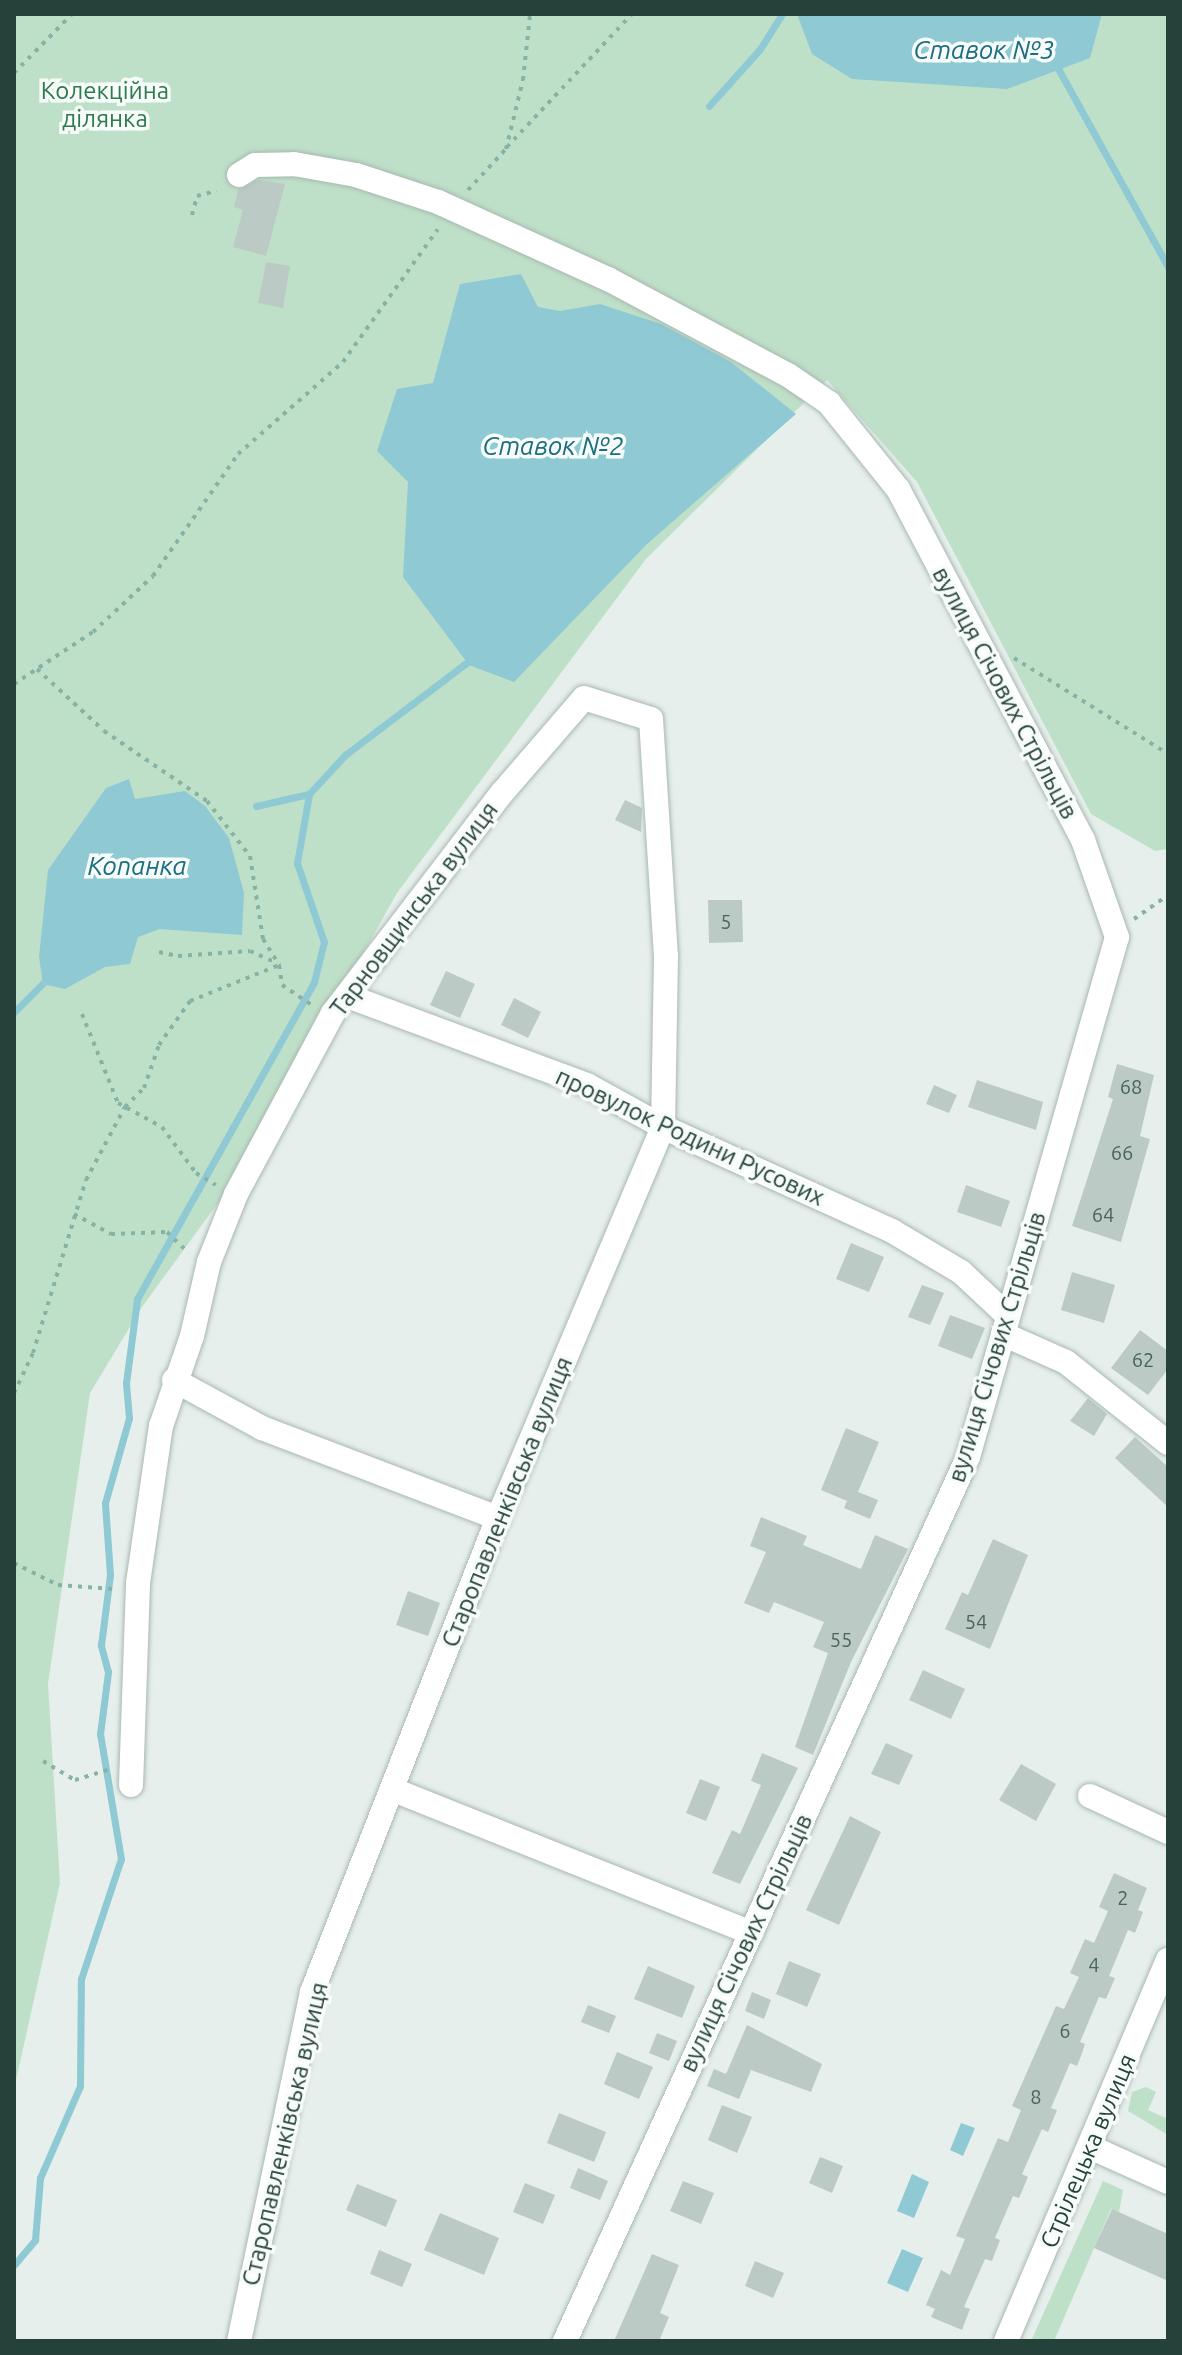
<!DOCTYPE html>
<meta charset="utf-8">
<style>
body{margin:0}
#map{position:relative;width:1182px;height:2355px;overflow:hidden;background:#e6efeb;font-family:Ubuntu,sans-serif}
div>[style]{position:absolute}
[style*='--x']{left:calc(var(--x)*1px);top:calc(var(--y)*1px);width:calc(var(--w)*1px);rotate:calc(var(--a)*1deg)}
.green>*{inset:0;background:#bfe0c8}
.water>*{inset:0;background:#8ec9d4}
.stream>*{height:7px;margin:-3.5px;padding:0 3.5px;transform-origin:3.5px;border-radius:3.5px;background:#8ec9d4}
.building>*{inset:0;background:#bbcac4}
.path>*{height:4px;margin-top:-2px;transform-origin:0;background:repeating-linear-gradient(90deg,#86b3a5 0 4px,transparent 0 10px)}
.roads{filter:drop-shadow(0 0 2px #a8b8b2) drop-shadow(0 0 2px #a8b8b2)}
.minor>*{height:24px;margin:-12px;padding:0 12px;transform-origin:12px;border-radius:12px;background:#fff}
span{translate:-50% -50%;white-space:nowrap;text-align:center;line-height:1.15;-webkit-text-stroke:7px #f7fbf9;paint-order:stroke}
.number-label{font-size:20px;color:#4a645c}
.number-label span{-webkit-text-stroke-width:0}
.park-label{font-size:24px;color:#2d7a4b}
.street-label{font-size:24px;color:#24423a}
.water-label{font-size:26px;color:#1c6f80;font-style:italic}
.frame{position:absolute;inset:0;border:16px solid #24423a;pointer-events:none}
</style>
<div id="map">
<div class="green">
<div style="clip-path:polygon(14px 14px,1168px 14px,1168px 849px,1155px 851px,1091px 814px,917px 482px,827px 380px,646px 559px,397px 893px,242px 1170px,142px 1307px,90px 1393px,48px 1684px,60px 1883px,14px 2089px)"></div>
<div style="clip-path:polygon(1146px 2087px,1156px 2092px,1148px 2110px,1168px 2119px,1168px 2135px,1128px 2111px,1132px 2092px)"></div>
<div style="clip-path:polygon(1103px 2181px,1123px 2190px,1119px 2212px,1111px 2209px,1054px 2341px,1031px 2341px)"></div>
</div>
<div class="water">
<div style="clip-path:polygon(797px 14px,1102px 14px,1090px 58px,1007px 89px,852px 79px,812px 54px)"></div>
<div style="clip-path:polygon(521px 274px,538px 307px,560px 311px,600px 304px,661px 324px,731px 362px,796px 414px,647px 544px,514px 682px,469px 665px,403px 577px,408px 482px,377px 451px,397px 389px,433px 383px,460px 284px)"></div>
<div style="clip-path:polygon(129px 779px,135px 799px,185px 791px,205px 806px,229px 838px,244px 893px,242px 935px,160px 929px,138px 937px,130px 964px,105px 967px,65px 989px,43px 984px,39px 957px,48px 870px,106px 788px)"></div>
<div style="clip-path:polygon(961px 2123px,975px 2128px,963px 2156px,950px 2150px)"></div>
<div style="clip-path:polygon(912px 2174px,929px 2182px,914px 2218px,897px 2211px)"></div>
<div style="clip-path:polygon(902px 2249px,923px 2258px,908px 2292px,887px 2283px)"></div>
</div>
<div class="stream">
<div style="--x:1055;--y:63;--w:233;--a:61"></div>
<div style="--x:709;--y:106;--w:76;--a:-48.2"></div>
<div style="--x:760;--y:49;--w:41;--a:-57.8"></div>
<div style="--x:256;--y:806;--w:54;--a:-12.8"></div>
<div style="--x:14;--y:1012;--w:49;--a:-45"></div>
<div style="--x:14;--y:2265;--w:33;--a:-50"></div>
<div style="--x:35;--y:2240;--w:62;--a:-85.4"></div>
<div style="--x:40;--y:2178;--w:100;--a:-66.5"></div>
<div style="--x:80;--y:2086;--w:107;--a:-89.5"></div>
<div style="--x:81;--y:1979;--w:126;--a:-71.6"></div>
<div style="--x:121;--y:1859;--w:127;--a:-99.5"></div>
<div style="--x:100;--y:1734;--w:63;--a:-82.6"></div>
<div style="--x:108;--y:1672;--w:28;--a:-105"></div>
<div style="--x:101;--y:1645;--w:71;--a:-82.7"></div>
<div style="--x:110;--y:1575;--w:72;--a:-94"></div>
<div style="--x:105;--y:1503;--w:88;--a:-74.2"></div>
<div style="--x:129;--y:1418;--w:35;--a:-95"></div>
<div style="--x:126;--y:1383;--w:85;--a:-82.5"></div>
<div style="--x:137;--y:1299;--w:363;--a:-60.8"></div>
<div style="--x:314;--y:982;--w:41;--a:-76"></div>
<div style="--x:324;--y:942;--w:83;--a:-108.9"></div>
<div style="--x:297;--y:863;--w:70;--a:-80.1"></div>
<div style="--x:309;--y:794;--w:53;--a:-47.3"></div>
<div style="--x:345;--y:755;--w:161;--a:-37.2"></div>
</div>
<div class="building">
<div style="clip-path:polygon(259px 180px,285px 184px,266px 256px,233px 247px,243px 210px,234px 207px,238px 190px)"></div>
<div style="clip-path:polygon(266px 262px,290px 266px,283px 308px,258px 303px)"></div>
<div style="clip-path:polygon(625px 800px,642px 808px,641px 832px,615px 820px)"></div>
<div style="clip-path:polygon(708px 900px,742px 900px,743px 942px,709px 943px)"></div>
<div style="clip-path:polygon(446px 971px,475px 984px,460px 1018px,430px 1005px)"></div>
<div style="clip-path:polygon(514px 998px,541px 1012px,528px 1038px,501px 1025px)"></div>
<div style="clip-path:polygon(1117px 1064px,1154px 1075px,1140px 1136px,1150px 1139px,1121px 1242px,1072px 1226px,1113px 1099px,1108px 1097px)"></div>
<div style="clip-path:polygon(977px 1080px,1043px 1102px,1036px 1130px,968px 1107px)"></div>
<div style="clip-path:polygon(934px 1085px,957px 1095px,949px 1113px,926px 1104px)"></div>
<div style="clip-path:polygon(966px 1185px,1010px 1201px,1001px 1227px,957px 1212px)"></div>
<div style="clip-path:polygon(851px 1243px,884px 1257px,869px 1292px,836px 1279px)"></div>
<div style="clip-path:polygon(1072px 1272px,1115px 1285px,1104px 1323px,1061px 1310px)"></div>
<div style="clip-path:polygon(922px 1285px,944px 1293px,930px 1325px,908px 1317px)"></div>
<div style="clip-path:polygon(950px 1315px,985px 1328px,972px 1359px,938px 1346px)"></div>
<div style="clip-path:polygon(1140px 1330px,1168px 1351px,1168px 1369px,1148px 1395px,1111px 1368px)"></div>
<div style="clip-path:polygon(1088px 1398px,1107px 1414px,1094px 1436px,1070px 1421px)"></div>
<div style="clip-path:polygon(846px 1428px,879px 1442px,858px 1492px,878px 1500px,870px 1519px,844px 1508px,847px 1501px,821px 1490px)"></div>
<div style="clip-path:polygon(1135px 1437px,1168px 1467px,1168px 1507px,1115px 1458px)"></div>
<div style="clip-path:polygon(761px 1517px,807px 1536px,803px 1545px,861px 1569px,875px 1535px,908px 1549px,851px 1662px,813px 1755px,795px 1747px,828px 1653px,813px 1647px,824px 1622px,774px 1602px,769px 1613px,744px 1603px,766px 1552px,750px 1546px)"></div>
<div style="clip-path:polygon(993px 1539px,1028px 1555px,990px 1649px,945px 1629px,962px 1592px,968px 1595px)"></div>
<div style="clip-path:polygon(408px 1591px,440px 1603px,428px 1636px,396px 1625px)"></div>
<div style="clip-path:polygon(923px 1670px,965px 1689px,951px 1719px,909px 1700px)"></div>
<div style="clip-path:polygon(886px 1743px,913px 1755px,899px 1785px,871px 1774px)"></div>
<div style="clip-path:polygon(762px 1753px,798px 1768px,740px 1884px,712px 1873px,732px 1830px,740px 1834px,761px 1785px,751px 1781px)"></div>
<div style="clip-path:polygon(1021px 1764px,1056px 1784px,1036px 1821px,999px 1800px)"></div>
<div style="clip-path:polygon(700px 1779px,720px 1787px,706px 1821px,686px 1813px)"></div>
<div style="clip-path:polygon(850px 1816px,881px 1832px,839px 1925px,806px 1910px)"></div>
<div style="clip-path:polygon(1114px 1873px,1147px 1888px,1138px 1910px,1143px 1912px,1135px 1933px,1128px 1930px,1109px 1976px,1115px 1978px,1106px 1999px,1099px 1997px,1080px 2042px,1085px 2044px,1081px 2056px,1077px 2066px,1070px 2063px,1051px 2108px,1057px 2110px,1048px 2132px,1042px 2129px,1022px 2174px,1028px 2177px,1019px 2198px,1013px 2196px,995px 2238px,1000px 2240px,992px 2261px,985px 2259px,964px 2307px,970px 2309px,962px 2330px,931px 2317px,935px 2309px,926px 2305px,941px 2270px,950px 2275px,965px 2239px,956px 2236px,998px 2138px,1008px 2142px,1021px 2110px,1012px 2106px,1056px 2006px,1064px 2009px,1079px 1977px,1070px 1973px,1085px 1939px,1094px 1943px,1108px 1911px,1099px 1907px)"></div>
<div style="clip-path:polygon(789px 1961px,821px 1974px,807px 2007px,776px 1994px)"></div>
<div style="clip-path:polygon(648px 1966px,695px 1986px,682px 2018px,634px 1999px)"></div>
<div style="clip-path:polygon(752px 1992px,771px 2000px,764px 2019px,745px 2011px)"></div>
<div style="clip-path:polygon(588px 2005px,616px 2016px,609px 2033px,581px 2022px)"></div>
<div style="clip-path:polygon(747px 2025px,822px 2064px,811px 2092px,751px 2070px,739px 2099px,707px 2086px,714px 2069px,726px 2074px)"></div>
<div style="clip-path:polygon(657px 2033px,677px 2041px,669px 2061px,649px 2053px)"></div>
<div style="clip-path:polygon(617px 2052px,653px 2067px,639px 2099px,604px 2084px)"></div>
<div style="clip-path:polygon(722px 2105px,752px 2117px,737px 2153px,708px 2140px)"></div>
<div style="clip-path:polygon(559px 2113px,606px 2132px,594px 2162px,547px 2143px)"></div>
<div style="clip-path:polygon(820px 2157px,843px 2166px,832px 2193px,809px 2183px)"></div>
<div style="clip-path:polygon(578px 2168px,608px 2181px,600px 2200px,570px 2188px)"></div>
<div style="clip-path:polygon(683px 2181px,714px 2193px,701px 2224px,670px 2211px)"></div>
<div style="clip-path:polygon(525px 2183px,555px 2195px,543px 2224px,513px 2212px)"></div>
<div style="clip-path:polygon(357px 2184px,397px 2200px,386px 2227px,346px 2210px)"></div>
<div style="clip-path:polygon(1112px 2209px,1168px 2234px,1168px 2281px,1094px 2248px)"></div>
<div style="clip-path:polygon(440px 2213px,499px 2238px,484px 2275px,424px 2250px)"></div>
<div style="clip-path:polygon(379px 2250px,412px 2264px,402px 2287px,370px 2274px)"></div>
<div style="clip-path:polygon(652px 2254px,679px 2265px,660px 2313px,669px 2317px,659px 2341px,614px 2341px)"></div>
<div style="clip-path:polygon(755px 2261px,784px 2273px,773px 2298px,745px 2286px)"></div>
</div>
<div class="path">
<div style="--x:14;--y:73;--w:83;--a:-45.5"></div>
<div style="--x:507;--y:147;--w:183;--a:-46.8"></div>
<div style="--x:468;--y:190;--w:56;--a:-47.2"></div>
<div style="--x:506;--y:149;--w:71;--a:-76.2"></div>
<div style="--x:523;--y:80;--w:66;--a:-83.9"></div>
<div style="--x:192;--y:215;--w:20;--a:-75"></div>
<div style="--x:197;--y:196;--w:20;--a:-15"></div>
<div style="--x:1014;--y:658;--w:181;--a:31.9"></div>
<div style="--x:37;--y:669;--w:91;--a:42.8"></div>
<div style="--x:104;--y:731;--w:125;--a:34.2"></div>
<div style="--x:207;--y:801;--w:70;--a:52"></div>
<div style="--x:250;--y:856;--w:84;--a:81.1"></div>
<div style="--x:263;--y:939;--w:31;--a:58"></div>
<div style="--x:279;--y:965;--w:20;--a:81"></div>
<div style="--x:282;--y:985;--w:36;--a:34"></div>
<div style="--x:14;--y:684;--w:95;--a:-33.4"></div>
<div style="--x:93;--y:632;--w:82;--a:-43"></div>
<div style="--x:153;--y:576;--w:149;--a:-55.1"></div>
<div style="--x:238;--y:454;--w:140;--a:-41.2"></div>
<div style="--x:343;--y:362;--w:163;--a:-54.5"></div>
<div style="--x:1134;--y:919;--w:42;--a:-35.2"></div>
<div style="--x:159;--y:952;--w:19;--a:12"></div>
<div style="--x:178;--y:956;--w:72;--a:-4"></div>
<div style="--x:250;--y:951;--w:30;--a:24"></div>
<div style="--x:82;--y:1014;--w:96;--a:68"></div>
<div style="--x:118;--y:1103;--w:50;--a:28.6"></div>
<div style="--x:162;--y:1127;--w:57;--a:53.5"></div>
<div style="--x:196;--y:1173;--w:23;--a:31"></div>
<div style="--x:74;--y:1214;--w:42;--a:28.4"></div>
<div style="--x:111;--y:1234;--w:56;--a:-2"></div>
<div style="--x:167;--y:1232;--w:30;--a:44"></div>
<div style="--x:14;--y:1393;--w:44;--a:-64.6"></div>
<div style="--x:33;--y:1353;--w:181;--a:-73"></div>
<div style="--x:86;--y:1180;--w:83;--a:-61.9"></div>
<div style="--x:125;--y:1107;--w:27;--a:-45"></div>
<div style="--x:144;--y:1088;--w:46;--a:-70.8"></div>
<div style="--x:159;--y:1045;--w:54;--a:-54.8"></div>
<div style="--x:190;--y:1001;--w:96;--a:-22"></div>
<div style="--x:14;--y:1563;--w:49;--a:26.6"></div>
<div style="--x:58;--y:1585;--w:56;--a:4.1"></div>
<div style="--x:43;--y:1761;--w:37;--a:31"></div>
<div style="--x:75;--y:1780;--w:37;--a:-17"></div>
</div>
<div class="roads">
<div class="minor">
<div style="--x:239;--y:175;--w:19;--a:-32"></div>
<div style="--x:255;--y:165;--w:39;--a:-1"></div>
<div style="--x:294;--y:164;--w:63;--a:10.1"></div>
<div style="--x:356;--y:175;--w:86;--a:18.2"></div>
<div style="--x:438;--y:202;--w:187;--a:24.4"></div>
<div style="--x:608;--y:279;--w:204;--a:28.1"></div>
<div style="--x:788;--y:375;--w:50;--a:34.3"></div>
<div style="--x:829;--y:403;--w:110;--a:51.3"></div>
<div style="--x:898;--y:489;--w:397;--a:62.2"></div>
<div style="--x:1083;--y:840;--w:103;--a:70.7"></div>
<div style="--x:1117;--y:937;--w:541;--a:105.99"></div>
<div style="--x:968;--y:1457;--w:972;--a:114.51"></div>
<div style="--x:350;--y:997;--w:253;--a:20.4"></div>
<div style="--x:587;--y:1085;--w:87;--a:28.9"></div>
<div style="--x:663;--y:1127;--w:252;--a:24.4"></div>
<div style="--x:892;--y:1231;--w:80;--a:30.7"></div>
<div style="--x:961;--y:1272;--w:64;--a:43.1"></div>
<div style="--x:1003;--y:1334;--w:69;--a:24"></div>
<div style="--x:1066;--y:1362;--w:130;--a:38.5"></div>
<div style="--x:174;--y:1380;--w:100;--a:28.6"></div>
<div style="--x:262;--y:1428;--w:253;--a:20.9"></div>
<div style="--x:131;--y:1785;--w:202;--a:-88"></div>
<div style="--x:138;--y:1583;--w:159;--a:-81.7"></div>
<div style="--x:161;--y:1426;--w:95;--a:-71"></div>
<div style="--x:192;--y:1336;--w:76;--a:-77.1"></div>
<div style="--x:209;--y:1262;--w:73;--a:-68.3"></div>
<div style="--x:236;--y:1194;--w:205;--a:-61.8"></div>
<div style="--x:333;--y:1013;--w:277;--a:-52.5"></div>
<div style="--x:502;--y:793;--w:125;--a:-49.2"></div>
<div style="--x:584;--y:698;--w:70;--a:17.4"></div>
<div style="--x:651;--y:719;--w:237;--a:86.4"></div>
<div style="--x:666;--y:956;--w:171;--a:91"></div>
<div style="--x:663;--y:1127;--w:424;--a:112.9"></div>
<div style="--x:498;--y:1518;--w:509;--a:111.43"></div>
<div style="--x:312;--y:1992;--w:357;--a:101.8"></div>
<div style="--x:394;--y:1790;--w:385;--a:21.8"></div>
<div style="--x:1090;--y:1796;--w:86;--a:24.8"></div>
<div style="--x:1090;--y:2147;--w:85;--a:24.2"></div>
<div style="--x:1006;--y:2341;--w:414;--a:-67"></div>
</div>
</div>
<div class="number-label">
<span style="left:726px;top:921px">5</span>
<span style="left:1131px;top:1086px">68</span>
<span style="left:1122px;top:1152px">66</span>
<span style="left:1103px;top:1214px">64</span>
<span style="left:1143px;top:1359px">62</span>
<span style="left:976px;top:1621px">54</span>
<span style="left:841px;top:1639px">55</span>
<span style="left:1123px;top:1897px">2</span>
<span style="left:1094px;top:1964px">4</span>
<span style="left:1065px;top:2030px">6</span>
<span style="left:1036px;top:2096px">8</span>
</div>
<div class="park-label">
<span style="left:105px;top:105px">Колекційна<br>ділянка</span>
</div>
<div class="street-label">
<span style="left:1005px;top:693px;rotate:62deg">вулиця Січових Стрільців</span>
<span style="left:414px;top:909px;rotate:-53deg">Тарновщинська вулиця</span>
<span style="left:690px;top:1137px;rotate:25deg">провулок Родини Русових</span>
<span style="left:997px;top:1347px;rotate:-73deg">вулиця Січових Стрільців</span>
<span style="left:507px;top:1502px;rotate:-68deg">Старопавленківська вулиця</span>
<span style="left:746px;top:1943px;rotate:-65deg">вулиця Січових Стрільців</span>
<span style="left:285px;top:2134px;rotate:-77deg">Старопавленківська вулиця</span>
<span style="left:1088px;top:2151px;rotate:-67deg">Стрілецька вулиця</span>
</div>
<div class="water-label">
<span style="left:984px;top:50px">Ставок №3</span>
<span style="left:553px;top:446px">Ставок №2</span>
<span style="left:137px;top:866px">Копанка</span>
</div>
<div class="frame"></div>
</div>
